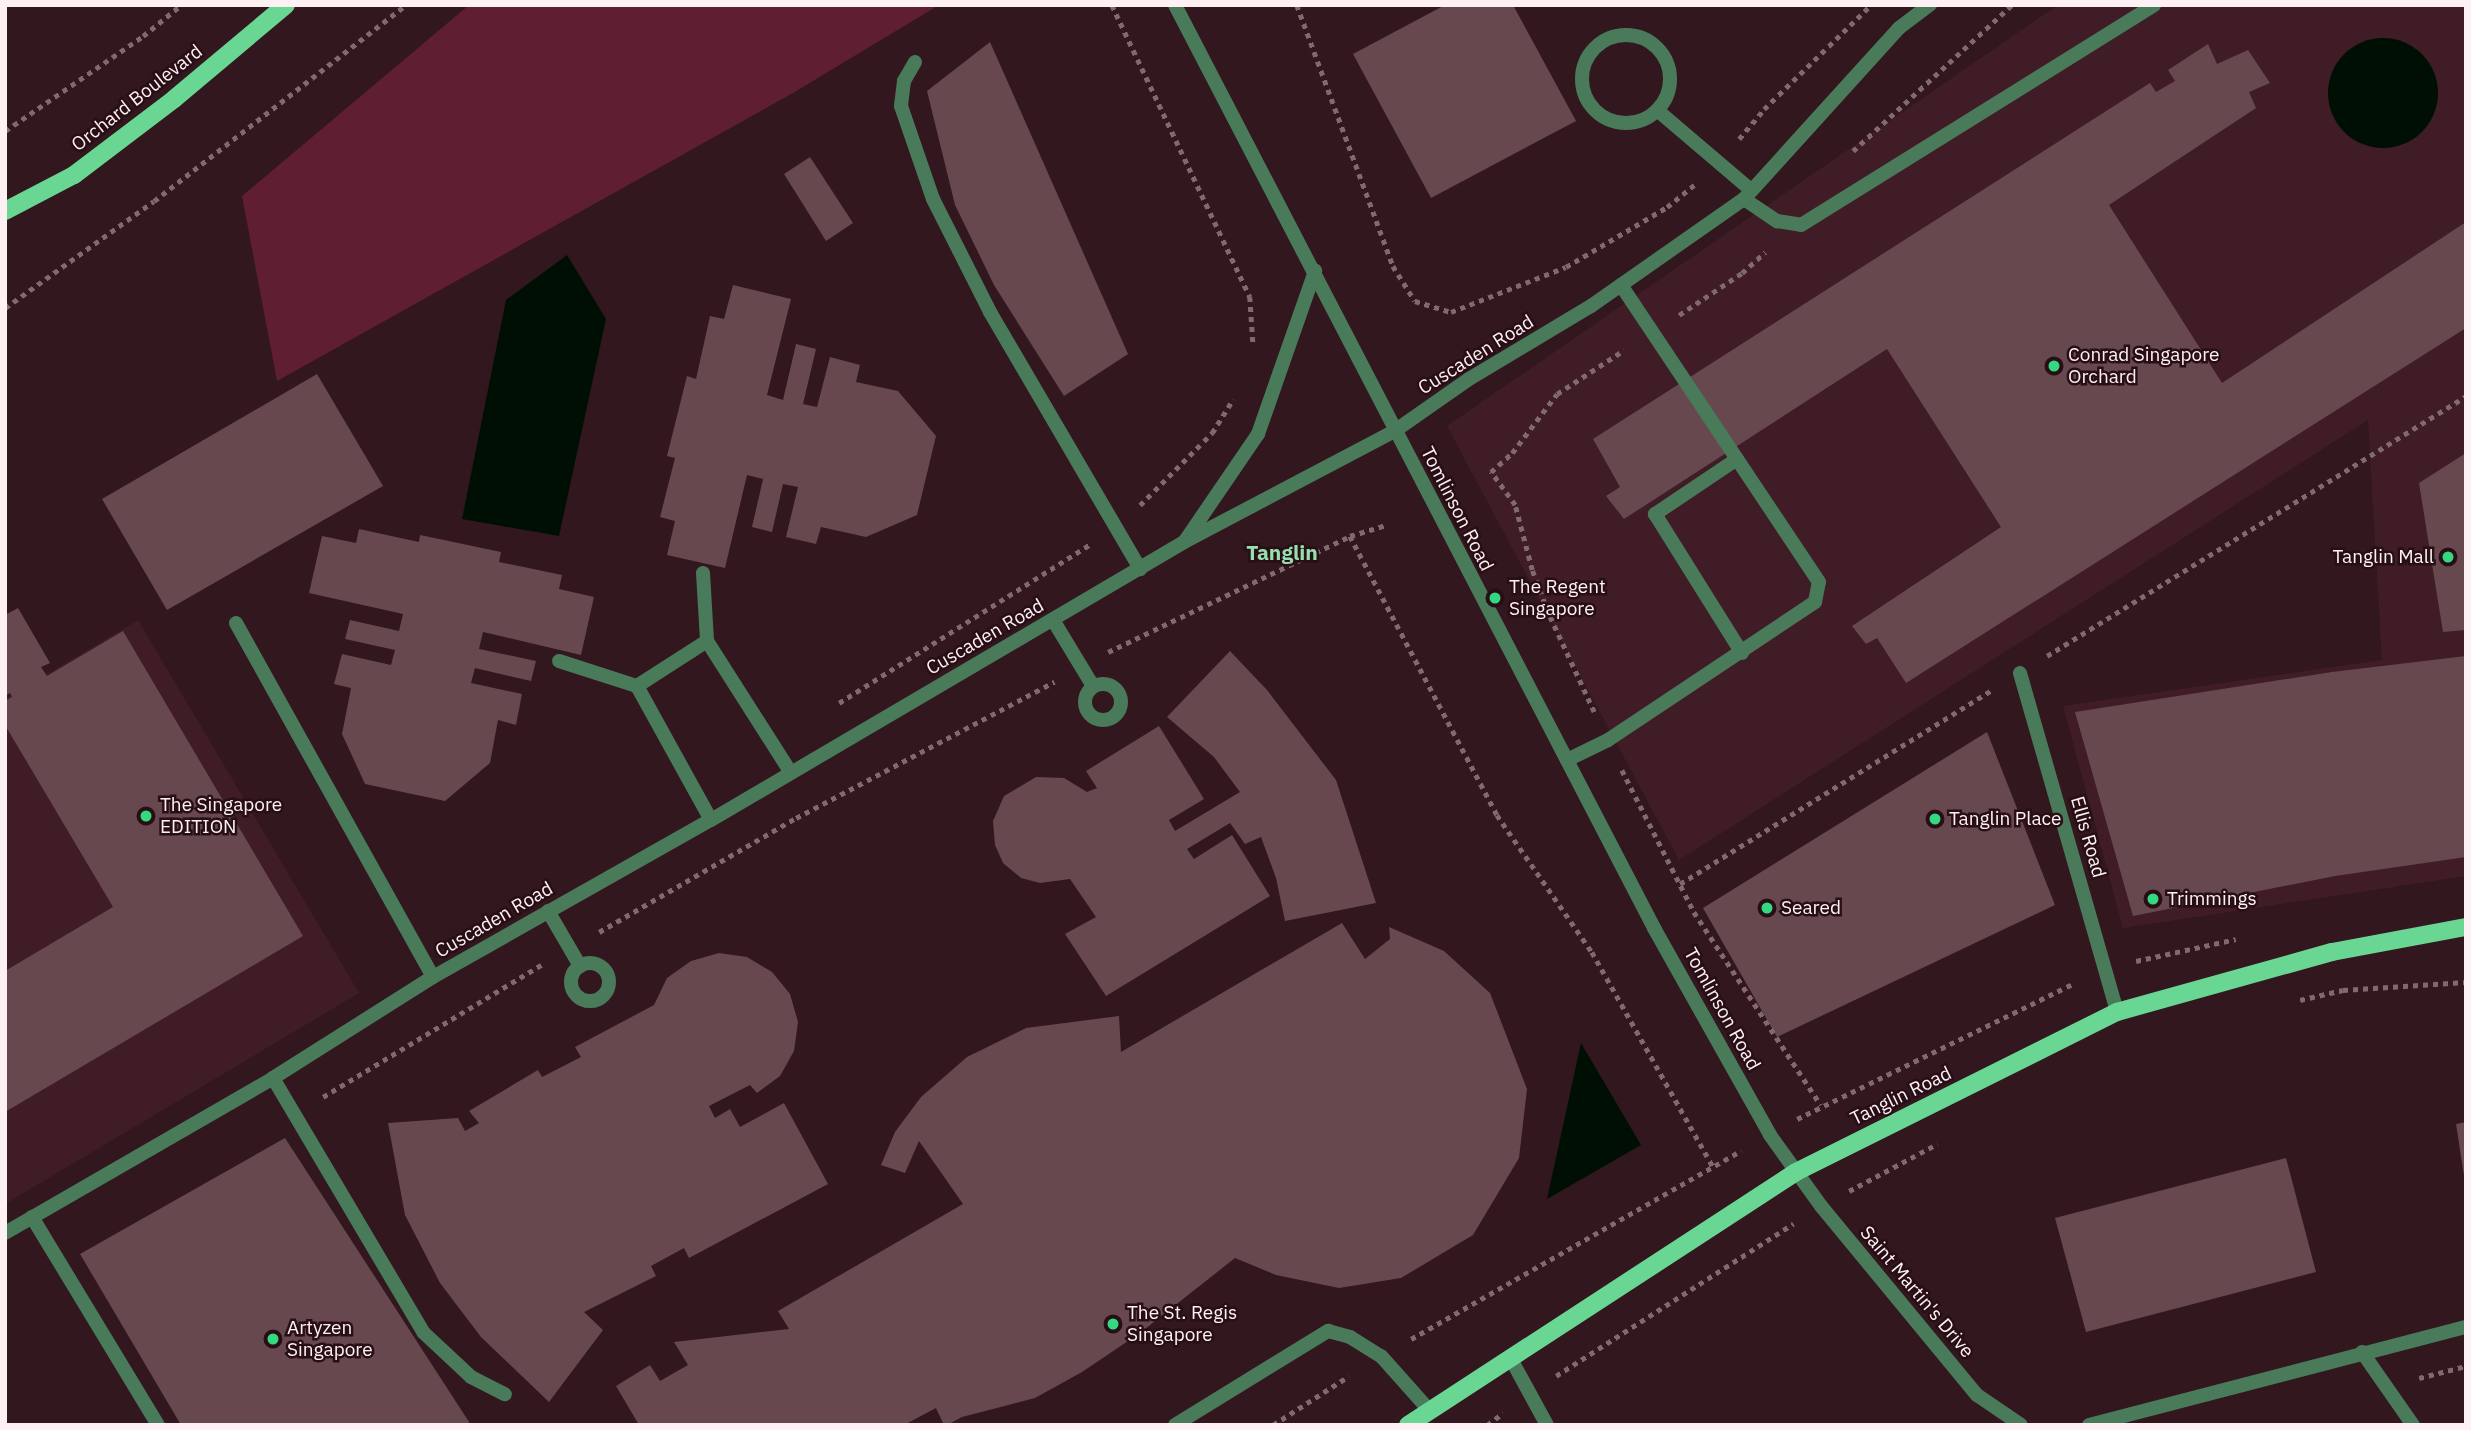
<!DOCTYPE html>
<style>
body{margin:0}
#map{position:relative;width:2471px;height:1430px;overflow:hidden;background:#32171e;font-family:"IBM Plex Sans",sans-serif}
div>[style]{position:absolute}
[style*='--x']{left:calc(var(--x)*1px);top:calc(var(--y)*1px);width:calc(var(--w)*1px);rotate:calc(var(--a)*1deg)}
.built>*{inset:0;background:#401d26}
.green>*{inset:0;background:#601e32}
.water>*{inset:0;background:#000f04}
.round{border-radius:50%}
.building>*{inset:0;background:#68484f}
.path>*{height:4.5px;margin-top:-2.25px;transform-origin:0;background:repeating-linear-gradient(90deg,#806a6f 0 5px,transparent 0 10px)}
.service>*{height:14px;margin:-7px;padding:0 7px;transform-origin:7px;border-radius:7px;background:#497b5a}
.service>.ring{margin:-7px;padding:0;box-sizing:content-box;background:none;border:14px solid #497b5a;border-radius:50%}
.minor>*{height:14px;margin:-7px;padding:0 7px;transform-origin:7px;border-radius:7px;background:#497b5a}
.primary>*{height:18px;margin:-9px;padding:0 9px;transform-origin:9px;border-radius:9px;background:#69d793}
.dots>*{width:19px;height:19px;translate:-50% -50%;box-sizing:border-box;border:4px solid #280e15;border-radius:50%}
span{translate:-50% -50%;white-space:nowrap;text-align:center;line-height:1.15;-webkit-text-stroke:5px #280e15;paint-order:stroke}
.street-label{font-size:19px;color:#fef1f4}
.poi-label{font-size:19px;color:#fef1f4}
.left{translate:0 -50%;text-align:left}
.right{translate:-100% -50%;text-align:right}
.neighbourhood-label{font-size:21px;color:#96dfae;font-weight:700}
.frame{position:absolute;inset:0;border:7px solid #fef1f4;pointer-events:none}
</style>
<div id="map">
<div class="built">
<div style="clip-path:polygon(2058px 5px,2466px 5px,2466px 876px,2123px 928px,2063px 706px,2382px 660px,2368px 420px,1679px 860px,1447px 426px)"></div>
<div style="clip-path:polygon(138px 620px,359px 993px,5px 1204px,5px 699px)"></div>
</div>
<div class="green">
<div style="clip-path:polygon(469px 5px,939px 5px,793px 93px,277px 381px,242px 196px)"></div>
</div>
<div class="water">
<div class="round" style="left:2328px;top:38px;width:110px;height:110px"></div>
<div style="clip-path:polygon(567px 255px,606px 319px,559px 536px,462px 519px,506px 300px)"></div>
<div style="clip-path:polygon(1581px 1043px,1641px 1145px,1547px 1199px)"></div>
</div>
<div class="building">
<div style="clip-path:polygon(1445px 5px,1513px 5px,1576px 121px,1431px 198px,1353px 54px)"></div>
<div style="clip-path:polygon(990px 42px,1128px 354px,1064px 396px,994px 285px,955px 205px,927px 91px)"></div>
<div style="clip-path:polygon(2208px 44px,2217px 64px,2248px 50px,2270px 83px,2249px 92px,2256px 108px,2109px 205px,2222px 383px,2466px 222px,2466px 328px,1906px 683px,1877px 638px,1866px 644px,1852px 626px,2001px 527px,1887px 349px,1624px 519px,1606px 496px,1620px 487px,1593px 439px,2150px 83px,2156px 92px,2175px 81px,2168px 70px)"></div>
<div style="clip-path:polygon(810px 157px,853px 223px,826px 241px,784px 174px)"></div>
<div style="clip-path:polygon(733px 285px,791px 299px,767px 395px,783px 400px,796px 344px,816px 349px,803px 404px,817px 407px,830px 357px,860px 365px,856px 382px,898px 391px,936px 436px,917px 515px,866px 537px,821px 527px,816px 544px,786px 537px,798px 487px,783px 484px,772px 532px,752px 527px,763px 479px,747px 475px,725px 568px,667px 555px,675px 521px,660px 517px,675px 458px,667px 456px,687px 376px,696px 379px,710px 316px,724px 319px)"></div>
<div style="clip-path:polygon(317px 374px,383px 486px,167px 610px,102px 499px)"></div>
<div style="clip-path:polygon(2466px 453px,2466px 630px,2443px 632px,2419px 483px)"></div>
<div style="clip-path:polygon(359px 529px,419px 542px,420px 535px,501px 552px,499px 562px,562px 575px,559px 589px,594px 597px,581px 655px,483px 632px,479px 649px,536px 661px,531px 681px,475px 668px,471px 683px,522px 694px,516px 725px,498px 720px,490px 763px,445px 801px,365px 784px,342px 734px,351px 688px,334px 684px,342px 654px,391px 665px,395px 650px,345px 639px,350px 620px,399px 631px,403px 614px,309px 593px,322px 536px,356px 543px)"></div>
<div style="clip-path:polygon(18px 608px,50px 663px,41px 667px,47px 676px,123px 631px,303px 936px,5px 1112px,5px 971px,113px 907px,5px 725px,5px 701px,12px 697px,10px 693px,5px 696px,5px 615px)"></div>
<div style="clip-path:polygon(1230px 651px,1267px 690px,1336px 780px,1376px 903px,1285px 921px,1276px 878px,1261px 837px,1245px 844px,1230px 823px,1187px 849px,1194px 859px,1232px 835px,1270px 896px,1106px 996px,1065px 934px,1096px 917px,1070px 879px,1040px 883px,1021px 878px,1003px 863px,995px 845px,993px 821px,1004px 796px,1036px 777px,1064px 778px,1087px 792px,1097px 788px,1086px 771px,1159px 726px,1204px 799px,1169px 820px,1175px 831px,1240px 792px,1214px 757px,1167px 717px)"></div>
<div style="clip-path:polygon(2466px 656px,2466px 857px,2335px 876px,2133px 916px,2075px 712px,2332px 672px)"></div>
<div style="clip-path:polygon(1987px 732px,2055px 905px,1777px 1037px,1703px 908px)"></div>
<div style="clip-path:polygon(1342px 923px,1365px 959px,1390px 939px,1389px 927px,1444px 951px,1490px 993px,1527px 1089px,1519px 1158px,1473px 1235px,1401px 1278px,1339px 1288px,1276px 1275px,1235px 1258px,1140px 1333px,1082px 1372px,1035px 1398px,962px 1417px,947px 1425px,944px 1425px,936px 1408px,904px 1425px,639px 1425px,616px 1386px,650px 1365px,660px 1381px,688px 1365px,674px 1342px,789px 1329px,778px 1311px,963px 1204px,919px 1141px,905px 1173px,881px 1165px,895px 1132px,921px 1097px,967px 1057px,1026px 1028px,1119px 1016px,1121px 1052px)"></div>
<div style="clip-path:polygon(719px 953px,747px 957px,772px 972px,790px 994px,798px 1022px,794px 1051px,780px 1076px,757px 1093px,750px 1085px,709px 1106px,715px 1118px,730px 1109px,740px 1127px,784px 1103px,828px 1184px,689px 1258px,684px 1248px,651px 1266px,656px 1276px,584px 1312px,603px 1330px,549px 1402px,481px 1337px,440px 1283px,405px 1215px,388px 1123px,458px 1118px,465px 1131px,479px 1123px,469px 1111px,538px 1070px,542px 1077px,581px 1057px,575px 1047px,654px 1005px,667px 978px,691px 961px)"></div>
<div style="clip-path:polygon(2466px 1122px,2466px 1176px,2464px 1176px,2456px 1124px)"></div>
<div style="clip-path:polygon(285px 1138px,471px 1425px,181px 1425px,80px 1254px)"></div>
<div style="clip-path:polygon(2286px 1158px,2316px 1272px,2086px 1332px,2055px 1218px)"></div>
</div>
<div class="path">
<div style="--x:1112;--y:5;--w:323;--a:64.7"></div>
<div style="--x:1250;--y:297;--w:45;--a:86.2"></div>
<div style="--x:1297;--y:5;--w:278;--a:69.8"></div>
<div style="--x:1393;--y:266;--w:41;--a:57.8"></div>
<div style="--x:1415;--y:301;--w:38;--a:17"></div>
<div style="--x:1451;--y:312;--w:123;--a:-21.4"></div>
<div style="--x:1566;--y:267;--w:117;--a:-30.7"></div>
<div style="--x:1667;--y:207;--w:35;--a:-39"></div>
<div style="--x:5;--y:131;--w:168;--a:-34.5"></div>
<div style="--x:143;--y:36;--w:49;--a:-39.2"></div>
<div style="--x:1739;--y:139;--w:39;--a:-50"></div>
<div style="--x:1764;--y:109;--w:149;--a:-44.2"></div>
<div style="--x:1853;--y:151;--w:216;--a:-42.6"></div>
<div style="--x:5;--y:308;--w:183;--a:-35.7"></div>
<div style="--x:154;--y:201;--w:319;--a:-37.9"></div>
<div style="--x:1679;--y:315;--w:76;--a:-33.7"></div>
<div style="--x:1742;--y:273;--w:31;--a:-42"></div>
<div style="--x:1140;--y:505;--w:102;--a:-45"></div>
<div style="--x:1212;--y:433;--w:40;--a:-58"></div>
<div style="--x:1350;--y:536;--w:315;--a:62.2"></div>
<div style="--x:1497;--y:815;--w:167;--a:55.3"></div>
<div style="--x:1592;--y:952;--w:247;--a:60.6"></div>
<div style="--x:1108;--y:652;--w:268;--a:-25.6"></div>
<div style="--x:1350;--y:536;--w:39;--a:-17"></div>
<div style="--x:2047;--y:656;--w:493;--a:-31.8"></div>
<div style="--x:839;--y:703;--w:296;--a:-32.3"></div>
<div style="--x:1594;--y:712;--w:109;--a:-114.9"></div>
<div style="--x:1548;--y:613;--w:46;--a:-110.4"></div>
<div style="--x:1532;--y:570;--w:67;--a:-104.7"></div>
<div style="--x:1515;--y:505;--w:41;--a:-126"></div>
<div style="--x:1491;--y:472;--w:28;--a:-42"></div>
<div style="--x:1512;--y:453;--w:74;--a:-52.7"></div>
<div style="--x:1557;--y:394;--w:80;--a:-33.3"></div>
<div style="--x:1622;--y:770;--w:159;--a:63.1"></div>
<div style="--x:1694;--y:912;--w:231;--a:56.7"></div>
<div style="--x:1680;--y:884;--w:367;--a:-31.9"></div>
<div style="--x:599;--y:932;--w:228;--a:-30.1"></div>
<div style="--x:796;--y:818;--w:292;--a:-27.8"></div>
<div style="--x:2136;--y:961;--w:102;--a:-12.4"></div>
<div style="--x:2300;--y:1000;--w:44;--a:-13.1"></div>
<div style="--x:2343;--y:990;--w:123;--a:-3.7"></div>
<div style="--x:323;--y:1097;--w:257;--a:-31.2"></div>
<div style="--x:1797;--y:1119;--w:309;--a:-26.1"></div>
<div style="--x:1849;--y:1191;--w:100;--a:-28.1"></div>
<div style="--x:1411;--y:1339;--w:380;--a:-29.7"></div>
<div style="--x:1556;--y:1376;--w:282;--a:-32.7"></div>
<div style="--x:2419;--y:1378;--w:49;--a:-14.3"></div>
<div style="--x:1273;--y:1425;--w:90;--a:-32.8"></div>
<div style="--x:1487;--y:1425;--w:20;--a:-37"></div>
</div>
<div class="service">
<div class="ring" style="left:1582px;top:35px;width:74px;height:74px"></div>
<div style="--x:915;--y:62;--w:22;--a:120"></div>
<div style="--x:904;--y:81;--w:25;--a:97"></div>
<div style="--x:901;--y:106;--w:98;--a:71"></div>
<div style="--x:933;--y:199;--w:127;--a:63.2"></div>
<div style="--x:990;--y:312;--w:298;--a:59.7"></div>
<div style="--x:1657;--y:110;--w:123;--a:40.4"></div>
<div style="--x:1744;--y:199;--w:40;--a:34"></div>
<div style="--x:1777;--y:221;--w:24;--a:9"></div>
<div style="--x:1801;--y:225;--w:416;--a:-31.9"></div>
<div style="--x:1737;--y:459;--w:99;--a:146.1"></div>
<div style="--x:1655;--y:514;--w:164;--a:58"></div>
<div style="--x:703;--y:573;--w:68;--a:86.6"></div>
<div style="--x:707;--y:641;--w:156;--a:57.5"></div>
<div style="--x:1053;--y:620;--w:77;--a:58.8"></div>
<div style="--x:236;--y:623;--w:405;--a:60.9"></div>
<div style="--x:559;--y:661;--w:82;--a:17.8"></div>
<div style="--x:637;--y:686;--w:153;--a:61.1"></div>
<div class="ring" style="left:1085px;top:684px;width:22px;height:22px"></div>
<div style="--x:637;--y:686;--w:83;--a:-32.7"></div>
<div style="--x:1567;--y:760;--w:46;--a:-26"></div>
<div style="--x:1608;--y:740;--w:249;--a:-33.7"></div>
<div style="--x:1815;--y:602;--w:20;--a:-79"></div>
<div style="--x:1819;--y:582;--w:357;--a:-123.7"></div>
<div style="--x:548;--y:911;--w:64;--a:59.8"></div>
<div class="ring" style="left:571px;top:963px;width:24px;height:24px"></div>
<div style="--x:273;--y:1078;--w:296;--a:59.4"></div>
<div style="--x:424;--y:1333;--w:64;--a:43.1"></div>
<div style="--x:471;--y:1377;--w:38;--a:27"></div>
<div style="--x:32;--y:1217;--w:243;--a:58.8"></div>
<div style="--x:1175;--y:1425;--w:180;--a:-31.6"></div>
<div style="--x:1328;--y:1331;--w:23;--a:15"></div>
<div style="--x:1350;--y:1337;--w:36;--a:32"></div>
<div style="--x:1381;--y:1356;--w:74;--a:48.3"></div>
</div>
<div class="minor">
<div style="--x:1175;--y:5;--w:1040;--a:62.57"></div>
<div style="--x:1654;--y:928;--w:237;--a:60.7"></div>
<div style="--x:1770;--y:1135;--w:87;--a:54.3"></div>
<div style="--x:1821;--y:1206;--w:245;--a:50.5"></div>
<div style="--x:1977;--y:1395;--w:53;--a:34.3"></div>
<div style="--x:1185;--y:541;--w:130;--a:-55.7"></div>
<div style="--x:1258;--y:434;--w:173;--a:-70.7"></div>
<div style="--x:2020;--y:673;--w:353;--a:74"></div>
<div style="--x:5;--y:1233;--w:310;--a:-30"></div>
<div style="--x:273;--y:1078;--w:189;--a:-32.3"></div>
<div style="--x:433;--y:977;--w:319;--a:-29.5"></div>
<div style="--x:711;--y:820;--w:549;--a:-30.44"></div>
<div style="--x:1184;--y:542;--w:240;--a:-27.8"></div>
<div style="--x:1396;--y:430;--w:89;--a:-34.9"></div>
<div style="--x:1469;--y:379;--w:142;--a:-30.9"></div>
<div style="--x:1591;--y:306;--w:187;--a:-35"></div>
<div style="--x:1744;--y:199;--w:231;--a:-47.8"></div>
<div style="--x:1899;--y:28;--w:39;--a:-37"></div>
<div style="--x:2362;--y:1352;--w:89;--a:55.1"></div>
<div style="--x:1511;--y:1359;--w:75;--a:61.4"></div>
<div style="--x:2089;--y:1425;--w:390;--a:-14.6"></div>
</div>
<div class="primary">
<div style="--x:5;--y:211;--w:78;--a:-27.6"></div>
<div style="--x:74;--y:175;--w:126;--a:-37.2"></div>
<div style="--x:174;--y:99;--w:146;--a:-40"></div>
<div style="--x:1408;--y:1425;--w:463;--a:-33.1"></div>
<div style="--x:1796;--y:1172;--w:359;--a:-26.5"></div>
<div style="--x:2117;--y:1012;--w:223;--a:-15.6"></div>
<div style="--x:2332;--y:952;--w:136;--a:-10.6"></div>
</div>
<div class="dots">
<div style="left:2054px;top:366px;background:#34d881"></div>
<div style="left:2448px;top:557px;background:#34d881"></div>
<div style="left:1495px;top:598px;background:#34d881"></div>
<div style="left:146px;top:816px;background:#34d881"></div>
<div style="left:1935px;top:819px;background:#34d881"></div>
<div style="left:2153px;top:899px;background:#34d881"></div>
<div style="left:1767px;top:908px;background:#34d881"></div>
<div style="left:1113px;top:1324px;background:#34d881"></div>
<div style="left:273px;top:1339px;background:#34d881"></div>
</div>
<div class="street-label">
<span style="left:137px;top:98px;rotate:-38deg">Orchard Boulevard</span>
<span style="left:1476px;top:355px;rotate:-32deg">Cuscaden Road</span>
<span style="left:1457px;top:509px;rotate:63deg">Tomlinson Road</span>
<span style="left:985px;top:637px;rotate:-30deg">Cuscaden Road</span>
<span style="left:2088px;top:837px;rotate:74deg">Ellis Road</span>
<span style="left:494px;top:920px;rotate:-30deg">Cuscaden Road</span>
<span style="left:1722px;top:1009px;rotate:61deg">Tomlinson Road</span>
<span style="left:1901px;top:1096px;rotate:-26deg">Tanglin Road</span>
<span style="left:1917px;top:1292px;rotate:50deg">Saint Martin's Drive</span>
</div>
<div class="poi-label">
<span class="left" style="left:2068px;top:366px">Conrad Singapore<br>Orchard</span>
<span class="right" style="left:2434px;top:557px">Tanglin Mall</span>
<span class="left" style="left:1509px;top:598px">The Regent<br>Singapore</span>
<span class="left" style="left:160px;top:816px">The Singapore<br>EDITION</span>
<span class="left" style="left:1949px;top:819px">Tanglin Place</span>
<span class="left" style="left:2167px;top:899px">Trimmings</span>
<span class="left" style="left:1781px;top:908px">Seared</span>
<span class="left" style="left:1127px;top:1324px">The St. Regis<br>Singapore</span>
<span class="left" style="left:287px;top:1339px">Artyzen<br>Singapore</span>
</div>
<div class="neighbourhood-label">
<span style="left:1282px;top:552px">Tanglin</span>
</div>
<div class="frame"></div>
</div>
